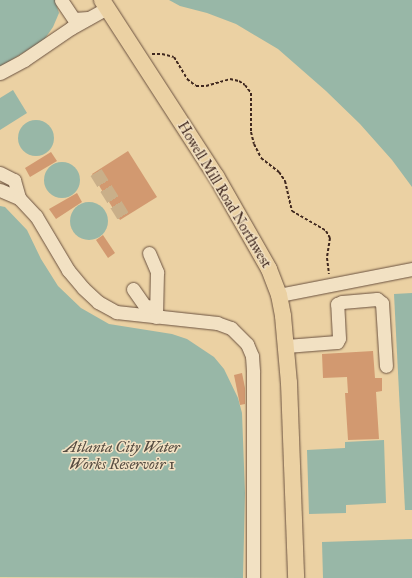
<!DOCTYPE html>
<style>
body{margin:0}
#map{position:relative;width:412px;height:578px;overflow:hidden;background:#ebd1a3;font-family:"IM FELL Great Primer",serif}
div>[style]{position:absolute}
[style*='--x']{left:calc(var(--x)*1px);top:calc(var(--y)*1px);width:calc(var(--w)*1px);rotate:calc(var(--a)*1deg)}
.water>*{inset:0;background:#98b7a7}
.round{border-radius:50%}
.building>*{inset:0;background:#d29970}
.minor-tunnel>*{height:13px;margin-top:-6.5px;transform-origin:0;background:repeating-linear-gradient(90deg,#c9af89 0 13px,transparent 0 19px)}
.path>*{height:2px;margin-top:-1px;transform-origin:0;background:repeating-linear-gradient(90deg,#40281f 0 3px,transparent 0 5px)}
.roads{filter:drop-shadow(0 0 1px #6b5240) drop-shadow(0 0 1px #6b5240)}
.minor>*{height:13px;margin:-6.5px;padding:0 6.5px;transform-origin:6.5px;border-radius:6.5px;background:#f2e1c3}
.major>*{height:16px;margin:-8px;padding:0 8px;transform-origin:8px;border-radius:8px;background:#ebd1a3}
span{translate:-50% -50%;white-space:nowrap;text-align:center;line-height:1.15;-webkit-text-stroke:3px #f2e1c3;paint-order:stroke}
.street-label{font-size:14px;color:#40281f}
.water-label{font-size:15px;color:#564c41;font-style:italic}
</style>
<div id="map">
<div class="water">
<div style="clip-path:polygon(0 0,55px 0,59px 13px,53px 27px,44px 40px,0 67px)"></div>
<div style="clip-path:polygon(169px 0,412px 0,412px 187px,392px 160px,360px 124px,326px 91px,278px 49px,236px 24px,207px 13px,180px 6px)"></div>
<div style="clip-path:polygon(13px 90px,27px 113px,0 130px,0 98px)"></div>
<div class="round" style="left:18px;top:120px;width:36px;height:36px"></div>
<div class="round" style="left:44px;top:162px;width:36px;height:36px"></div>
<div class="round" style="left:70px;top:202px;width:38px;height:38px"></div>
<div style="clip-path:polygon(0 206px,5px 207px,27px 230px,41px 259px,58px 286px,81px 308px,109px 324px,172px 334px,187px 339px,214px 357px,224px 369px,238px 398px,242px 413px,245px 493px,243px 578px,0 577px)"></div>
<div style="clip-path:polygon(412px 293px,412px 510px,405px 510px,394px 294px)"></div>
<div style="clip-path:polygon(384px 440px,386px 503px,346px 505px,346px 513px,309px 514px,307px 450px,345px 448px,345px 442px)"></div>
<div style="clip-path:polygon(412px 539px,412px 578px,323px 578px,322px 542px)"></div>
</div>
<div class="building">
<div style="clip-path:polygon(128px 151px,157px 197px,120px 220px,92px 174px)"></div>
<div style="clip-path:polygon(51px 152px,57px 161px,30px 177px,25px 168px)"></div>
<div style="clip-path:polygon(77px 193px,82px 202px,56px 219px,49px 209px)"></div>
<div style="clip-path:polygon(103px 235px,115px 253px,108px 258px,96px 240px)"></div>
<div style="clip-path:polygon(373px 351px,375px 378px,382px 378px,382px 391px,376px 392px,379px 439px,348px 440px,345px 393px,348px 393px,347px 377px,323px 378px,322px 354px)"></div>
<div style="clip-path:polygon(242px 373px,245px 388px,245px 404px,240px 405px,234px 375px)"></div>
</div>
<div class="minor-tunnel">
<div style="--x:96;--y:172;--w:53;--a:58.1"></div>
</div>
<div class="path">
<div style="--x:152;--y:54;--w:10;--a:0"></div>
<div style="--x:162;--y:54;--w:12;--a:14"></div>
<div style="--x:174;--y:57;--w:26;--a:59"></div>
<div style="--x:187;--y:79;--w:11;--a:38"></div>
<div style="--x:196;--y:86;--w:10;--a:0"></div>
<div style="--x:206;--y:86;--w:25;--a:-16"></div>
<div style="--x:230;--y:79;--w:9;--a:13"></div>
<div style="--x:239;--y:81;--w:7;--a:34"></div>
<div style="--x:245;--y:85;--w:10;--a:53"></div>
<div style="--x:251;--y:93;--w:39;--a:90"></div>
<div style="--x:251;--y:132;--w:12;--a:76"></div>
<div style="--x:254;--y:144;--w:16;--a:63"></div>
<div style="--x:261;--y:158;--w:23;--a:38"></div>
<div style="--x:279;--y:172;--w:11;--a:56"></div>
<div style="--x:285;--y:181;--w:31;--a:77"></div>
<div style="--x:292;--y:211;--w:39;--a:30"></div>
<div style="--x:326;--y:231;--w:8;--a:60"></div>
<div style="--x:330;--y:238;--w:20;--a:99"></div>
<div style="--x:327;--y:258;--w:16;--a:83"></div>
</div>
<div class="roads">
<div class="minor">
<div style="--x:61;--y:0;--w:23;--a:56"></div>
<div style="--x:74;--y:19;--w:14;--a:-4"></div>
<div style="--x:0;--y:73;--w:27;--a:-28"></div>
<div style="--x:24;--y:60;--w:57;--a:-34.2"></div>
<div style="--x:71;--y:28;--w:41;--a:-29.1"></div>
<div style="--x:0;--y:173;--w:16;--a:27"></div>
<div style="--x:14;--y:180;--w:19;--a:74"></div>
<div style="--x:0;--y:190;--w:21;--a:23"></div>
<div style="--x:19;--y:198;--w:25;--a:47"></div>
<div style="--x:36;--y:216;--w:63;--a:59.3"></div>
<div style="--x:68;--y:270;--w:23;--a:50"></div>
<div style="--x:83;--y:288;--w:21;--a:43"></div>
<div style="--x:98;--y:302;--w:21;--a:29"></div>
<div style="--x:116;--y:312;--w:102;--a:6.2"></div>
<div style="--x:217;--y:323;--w:15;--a:20"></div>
<div style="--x:231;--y:328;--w:23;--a:45"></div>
<div style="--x:247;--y:344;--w:13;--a:67"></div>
<div style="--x:252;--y:356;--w:16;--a:86"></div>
<div style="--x:253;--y:372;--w:206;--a:90"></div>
<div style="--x:149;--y:253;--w:21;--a:67"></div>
<div style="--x:157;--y:272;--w:45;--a:91.3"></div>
<div style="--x:133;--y:289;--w:21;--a:55"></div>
<div style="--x:145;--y:306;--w:11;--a:5"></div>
<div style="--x:279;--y:295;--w:136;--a:-11.1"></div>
<div style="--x:286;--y:346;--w:51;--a:-4.5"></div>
<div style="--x:337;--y:342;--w:4;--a:-63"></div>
<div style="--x:339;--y:338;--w:34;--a:-93"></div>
<div style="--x:337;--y:304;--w:5;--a:-22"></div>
<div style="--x:342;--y:302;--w:35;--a:-5"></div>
<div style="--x:377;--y:299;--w:6;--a:39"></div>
<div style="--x:382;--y:303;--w:63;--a:86.4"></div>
</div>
<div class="major">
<div style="--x:102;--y:0;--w:210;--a:57.1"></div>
<div style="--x:216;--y:176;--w:107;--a:60.3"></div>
<div style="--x:269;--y:269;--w:28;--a:69"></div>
<div style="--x:279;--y:295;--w:21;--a:79"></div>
<div style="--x:283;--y:316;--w:67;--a:84.9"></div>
<div style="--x:289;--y:383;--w:195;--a:87.9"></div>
</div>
</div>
<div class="street-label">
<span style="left:224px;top:195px;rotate:59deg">Howell Mill Road Northwest</span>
</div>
<div class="water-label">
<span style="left:122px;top:456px">Atlanta City Water<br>Works Reservoir 1</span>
</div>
</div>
